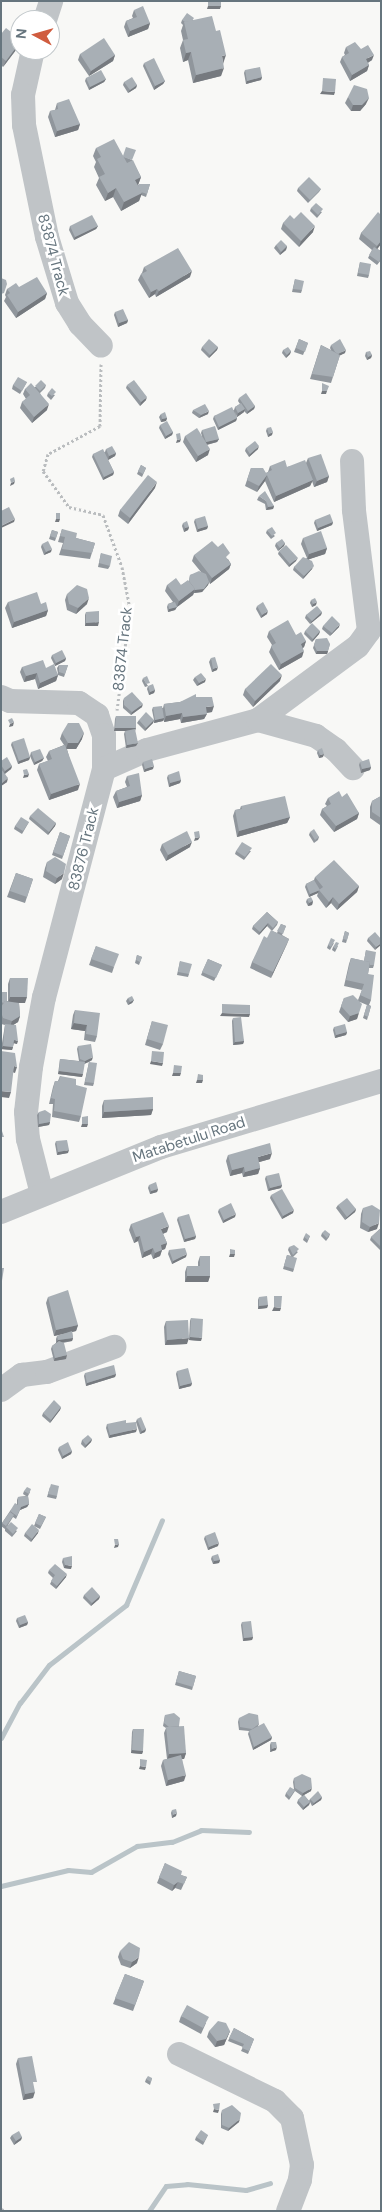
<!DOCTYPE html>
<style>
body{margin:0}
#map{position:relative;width:382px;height:2212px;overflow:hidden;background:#f8f8f6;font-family:"DM Sans",sans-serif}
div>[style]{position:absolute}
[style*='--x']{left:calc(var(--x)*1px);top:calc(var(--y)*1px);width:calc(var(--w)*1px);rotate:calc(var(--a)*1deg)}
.stream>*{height:5px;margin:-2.5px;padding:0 2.5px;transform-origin:2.5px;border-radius:2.5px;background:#bac4c8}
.path>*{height:3px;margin-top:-1.5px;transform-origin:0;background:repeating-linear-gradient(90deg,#babdbf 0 2.5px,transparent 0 5px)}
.minor>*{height:24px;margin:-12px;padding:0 12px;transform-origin:12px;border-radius:12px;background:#c0c4c7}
.wall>*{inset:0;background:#90969c}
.shaded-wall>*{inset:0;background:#767a7f}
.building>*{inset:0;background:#a8afb5}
span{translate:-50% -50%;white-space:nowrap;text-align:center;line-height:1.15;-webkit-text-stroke:5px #fff;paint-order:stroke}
.street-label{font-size:15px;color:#66757e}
.frame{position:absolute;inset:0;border:2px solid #66757e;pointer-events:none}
.north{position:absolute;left:10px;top:10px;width:50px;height:50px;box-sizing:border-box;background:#fff;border:1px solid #c2c8cb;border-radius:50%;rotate:276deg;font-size:14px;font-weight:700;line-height:20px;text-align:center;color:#66757e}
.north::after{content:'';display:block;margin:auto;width:18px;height:22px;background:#d05c3f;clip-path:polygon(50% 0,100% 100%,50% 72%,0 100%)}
</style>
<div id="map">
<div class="stream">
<div style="--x:1;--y:1738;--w:40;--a:-62"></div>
<div style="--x:20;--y:1703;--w:48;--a:-52.7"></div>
<div style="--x:49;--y:1665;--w:98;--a:-37.9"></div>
<div style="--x:126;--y:1605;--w:92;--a:-67"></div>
<div style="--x:1;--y:1886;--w:69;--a:-13.4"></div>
<div style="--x:68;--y:1870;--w:23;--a:5"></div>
<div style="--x:91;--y:1872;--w:53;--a:-29.5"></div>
<div style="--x:137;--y:1846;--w:35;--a:-7"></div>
<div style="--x:172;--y:1842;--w:31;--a:-22"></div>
<div style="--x:201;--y:1830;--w:48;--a:2.4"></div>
<div style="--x:149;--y:2211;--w:30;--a:-56"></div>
<div style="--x:166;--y:2186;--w:21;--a:-5"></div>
<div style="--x:187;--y:2184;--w:59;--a:5.8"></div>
<div style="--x:246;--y:2190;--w:25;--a:-16"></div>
</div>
<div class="path">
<div style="--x:101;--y:364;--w:62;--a:90.9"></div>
<div style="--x:100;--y:426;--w:59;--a:151.7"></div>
<div style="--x:48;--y:454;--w:18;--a:106"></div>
<div style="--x:43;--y:471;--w:44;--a:54.2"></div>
<div style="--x:69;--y:507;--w:35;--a:13"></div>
<div style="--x:103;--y:515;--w:55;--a:69.9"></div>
<div style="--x:122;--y:567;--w:43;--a:79.2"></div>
<div style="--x:130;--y:609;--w:102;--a:97.3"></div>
<div style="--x:1;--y:2209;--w:5;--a:22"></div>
</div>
<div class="minor">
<div style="--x:45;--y:20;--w:20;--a:-72"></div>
<div style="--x:33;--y:50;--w:46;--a:102.5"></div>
<div style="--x:23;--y:95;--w:30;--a:88"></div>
<div style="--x:24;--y:125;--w:114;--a:78.4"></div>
<div style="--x:47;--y:237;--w:69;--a:73.1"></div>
<div style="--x:67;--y:303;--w:25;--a:58"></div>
<div style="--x:80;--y:324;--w:30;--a:46"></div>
<div style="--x:1;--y:697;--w:10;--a:24"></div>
<div style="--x:10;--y:701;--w:69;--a:1.7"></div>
<div style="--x:79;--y:703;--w:22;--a:34"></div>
<div style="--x:97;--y:715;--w:21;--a:71"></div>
<div style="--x:104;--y:735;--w:34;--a:90"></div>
<div style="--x:104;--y:769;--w:236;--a:104.7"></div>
<div style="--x:44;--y:997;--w:71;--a:100.5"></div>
<div style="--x:31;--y:1067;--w:45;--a:96.3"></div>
<div style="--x:26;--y:1112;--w:27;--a:86"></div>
<div style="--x:28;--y:1139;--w:57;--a:75.7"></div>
<div style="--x:258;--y:720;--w:124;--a:-36.5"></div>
<div style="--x:358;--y:646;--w:19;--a:-54"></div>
<div style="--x:369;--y:631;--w:122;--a:-97.1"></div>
<div style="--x:354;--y:510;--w:49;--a:-92.3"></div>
<div style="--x:104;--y:769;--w:47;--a:-23.8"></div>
<div style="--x:147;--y:750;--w:115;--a:-15.1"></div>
<div style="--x:258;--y:720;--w:60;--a:15.4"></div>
<div style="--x:316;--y:736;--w:24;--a:35"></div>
<div style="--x:336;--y:750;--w:25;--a:47"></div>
<div style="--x:1;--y:1212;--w:173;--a:-22.1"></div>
<div style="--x:161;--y:1147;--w:230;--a:-16.7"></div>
<div style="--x:1;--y:1390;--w:26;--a:-36"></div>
<div style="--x:22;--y:1375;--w:25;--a:-7"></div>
<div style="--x:47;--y:1372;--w:72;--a:-20.5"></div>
<div style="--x:179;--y:2054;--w:107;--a:26.1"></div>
<div style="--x:275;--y:2101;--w:24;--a:45"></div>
<div style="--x:292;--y:2118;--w:48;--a:78"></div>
<div style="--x:302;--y:2165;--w:15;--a:98"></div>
<div style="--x:300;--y:2180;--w:33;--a:111"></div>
</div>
<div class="wall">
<div style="clip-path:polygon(134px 10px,150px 23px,148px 29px,128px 37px,124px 27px,126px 21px,133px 18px,132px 16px)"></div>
<div style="clip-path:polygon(182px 20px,193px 20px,223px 63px,221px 76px,193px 83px,188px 60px,183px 62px,180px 48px,183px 40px,181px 31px,183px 25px,181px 23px)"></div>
<div style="clip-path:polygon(1px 34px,19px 46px,3px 67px,1px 65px)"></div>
<div style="clip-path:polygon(346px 47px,372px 60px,368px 63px,369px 65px,367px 71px,350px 81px,340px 62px,342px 57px,345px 55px,344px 53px)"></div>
<div style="clip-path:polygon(80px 54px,115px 55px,113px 61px,89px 76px,78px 60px)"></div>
<div style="clip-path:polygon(144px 63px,165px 81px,163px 84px,154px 90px,143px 66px)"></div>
<div style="clip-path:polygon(245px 70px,262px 77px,261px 80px,246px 84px,244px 73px)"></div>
<div style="clip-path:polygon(86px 78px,106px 79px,104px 82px,89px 90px,85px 81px)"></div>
<div style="clip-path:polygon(124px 82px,137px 85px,136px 88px,128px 93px,123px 85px)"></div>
<div style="clip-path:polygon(348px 97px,366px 104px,360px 111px,351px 111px,345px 103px)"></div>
<div style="clip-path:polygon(57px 103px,80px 124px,78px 130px,55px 137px,48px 117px,50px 111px,55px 110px)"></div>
<div style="clip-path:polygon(96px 148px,123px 156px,132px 160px,141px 177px,138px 185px,150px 184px,146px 197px,141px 195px,139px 201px,121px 211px,113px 197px,105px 201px,96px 185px,99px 178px,94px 167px,96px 162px,93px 156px)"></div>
<div style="clip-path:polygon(298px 188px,321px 189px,319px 192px,308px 203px,297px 191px)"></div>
<div style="clip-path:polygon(311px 208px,322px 212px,317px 218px,310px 211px)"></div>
<div style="clip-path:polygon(381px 215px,381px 244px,377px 249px,381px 251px,381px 260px,377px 265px,368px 258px,372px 250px,359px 239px,361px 233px)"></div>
<div style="clip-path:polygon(294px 219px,313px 232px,299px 247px,281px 229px,283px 223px)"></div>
<div style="clip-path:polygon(70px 226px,98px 226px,96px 229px,74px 240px,69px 230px)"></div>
<div style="clip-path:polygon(276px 245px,287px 246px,286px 250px,280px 255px,274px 248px)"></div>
<div style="clip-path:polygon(360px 262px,369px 275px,368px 278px,357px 276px)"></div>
<div style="clip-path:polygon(144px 267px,190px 277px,156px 297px,155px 294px,149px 298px,138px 280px,141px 274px,142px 273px)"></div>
<div style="clip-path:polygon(295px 279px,302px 290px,301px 293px,292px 292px)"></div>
<div style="clip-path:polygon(19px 287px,47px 293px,45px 299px,16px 318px,4px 301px,6px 297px,5px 295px,7px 289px)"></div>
<div style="clip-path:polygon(115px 312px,128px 320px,127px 323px,118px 327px,114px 315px)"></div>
<div style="clip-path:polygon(299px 339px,308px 343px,303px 355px,294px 352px)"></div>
<div style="clip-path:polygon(321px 345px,331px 350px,330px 348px,331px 345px,345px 353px,340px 355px,331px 383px,310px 379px)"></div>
<div style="clip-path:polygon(202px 347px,218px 347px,217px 350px,209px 358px,201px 350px)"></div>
<div style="clip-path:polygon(283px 350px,291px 351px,290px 354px,286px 358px,282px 353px)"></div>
<div style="clip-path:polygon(366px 352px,372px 355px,371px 358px,367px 360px,365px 356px)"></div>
<div style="clip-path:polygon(27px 382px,20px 394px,12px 389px,13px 385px)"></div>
<div style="clip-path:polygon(46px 385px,45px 388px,40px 393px,47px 410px,32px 423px,20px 408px,22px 402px,26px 399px,23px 394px,25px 389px)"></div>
<div style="clip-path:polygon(127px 385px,146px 400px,140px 406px,126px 388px)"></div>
<div style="clip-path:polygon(48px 393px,55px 395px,51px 400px,47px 396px)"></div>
<div style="clip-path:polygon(239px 398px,255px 406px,254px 409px,247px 414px,244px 411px,244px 412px,237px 417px,235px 412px,237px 418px,236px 421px,218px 430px,213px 419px,214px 416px,234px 410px,235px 407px,240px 404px,238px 401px)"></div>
<div style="clip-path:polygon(193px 410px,208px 414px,199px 418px,192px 413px)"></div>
<div style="clip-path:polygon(161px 414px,167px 418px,166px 421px,161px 422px,159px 417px)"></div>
<div style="clip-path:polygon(160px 425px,173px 432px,172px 435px,165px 439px,159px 428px)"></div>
<div style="clip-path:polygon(267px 428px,272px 435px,268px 437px,266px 431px)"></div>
<div style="clip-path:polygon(202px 430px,219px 439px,217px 442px,207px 445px,208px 455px,196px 462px,183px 442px,185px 436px,202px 436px,201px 433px)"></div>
<div style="clip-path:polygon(246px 448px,258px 449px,249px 457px,245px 451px)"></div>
<div style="clip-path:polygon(106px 449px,116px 453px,115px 456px,108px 460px,114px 472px,113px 475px,103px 480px,92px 457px,93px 454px,105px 452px)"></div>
<div style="clip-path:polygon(308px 458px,329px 476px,327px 482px,314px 487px,312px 481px,310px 486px,274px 502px,265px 481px,257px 492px,245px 486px,251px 468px,266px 473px,268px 472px,270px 466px,287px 467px,306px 463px)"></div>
<div style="clip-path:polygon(141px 465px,146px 468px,142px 477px,137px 474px)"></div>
<div style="clip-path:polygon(155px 488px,128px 524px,118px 516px,120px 510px)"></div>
<div style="clip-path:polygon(259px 496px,274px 506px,273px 509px,266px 510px,265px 504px,257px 500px)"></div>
<div style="clip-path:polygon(195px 519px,208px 526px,207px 529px,197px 532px,194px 522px)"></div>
<div style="clip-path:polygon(315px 520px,333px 522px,332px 525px,317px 531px,314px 523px)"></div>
<div style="clip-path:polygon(183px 523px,189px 527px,188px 530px,184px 532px,182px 526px)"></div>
<div style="clip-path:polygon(62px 529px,76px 538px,95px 543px,90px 559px,59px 555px,63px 543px,58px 542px)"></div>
<div style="clip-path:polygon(52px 530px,58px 532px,55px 541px,49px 539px)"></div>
<div style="clip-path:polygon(267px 530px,275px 536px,271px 539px,266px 533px)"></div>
<div style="clip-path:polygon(303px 538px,327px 548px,325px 554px,309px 559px,312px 569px,303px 579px,293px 570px,294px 567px,307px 558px,301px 544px)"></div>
<div style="clip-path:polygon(276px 543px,285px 543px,284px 546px,278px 551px,275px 546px)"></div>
<div style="clip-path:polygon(42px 544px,51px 552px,44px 555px,41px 547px)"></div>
<div style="clip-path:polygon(279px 551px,296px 561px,289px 567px,278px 554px)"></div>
<div style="clip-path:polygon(101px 553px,110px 566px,108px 569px,98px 567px)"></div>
<div style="clip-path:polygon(194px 555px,228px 559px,231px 564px,229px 569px,210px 584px,209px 582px,208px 585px,202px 592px,194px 593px,193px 595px,177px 607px,175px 610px,168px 612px,167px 607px,168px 604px,173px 602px,165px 591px,167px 585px,181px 585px,189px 581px,190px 575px,201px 572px,192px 561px)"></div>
<div style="clip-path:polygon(67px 594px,87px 604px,76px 614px,67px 610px,65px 600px)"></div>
<div style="clip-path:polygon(311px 600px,316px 605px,312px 607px,310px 603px)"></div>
<div style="clip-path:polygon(8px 602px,41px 604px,48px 610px,46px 616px,12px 628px,5px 608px)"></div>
<div style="clip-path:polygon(257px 606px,267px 614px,261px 618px,256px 609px)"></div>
<div style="clip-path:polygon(86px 612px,98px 626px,85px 626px,85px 615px)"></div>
<div style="clip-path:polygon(322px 612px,321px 615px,310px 624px,305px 618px,306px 615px)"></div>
<div style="clip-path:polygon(323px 626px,339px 627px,330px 636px,322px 629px)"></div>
<div style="clip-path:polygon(269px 631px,306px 641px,304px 647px,303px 648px,302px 657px,279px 670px,269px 652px,272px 645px,267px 637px)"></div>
<div style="clip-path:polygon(305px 631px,320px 631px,319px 634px,312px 642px,304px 634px)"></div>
<div style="clip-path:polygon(316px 639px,330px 644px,327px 654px,316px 654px,313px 648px)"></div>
<div style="clip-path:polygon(52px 655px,66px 658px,65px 661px,55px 666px,51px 658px)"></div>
<div style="clip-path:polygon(211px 658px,217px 670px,212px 672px,209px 662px)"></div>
<div style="clip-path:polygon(59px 665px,68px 665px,64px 677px,58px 675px,56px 681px,38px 689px,35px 679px,24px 682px,20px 672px,22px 667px,46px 668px,58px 674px,57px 668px)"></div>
<div style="clip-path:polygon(195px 677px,205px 682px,197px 686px,193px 680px)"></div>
<div style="clip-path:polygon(143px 678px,148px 686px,145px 687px,142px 681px)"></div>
<div style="clip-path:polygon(280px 681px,253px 707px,243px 695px,245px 689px)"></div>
<div style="clip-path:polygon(148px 686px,155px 690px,154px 693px,149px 695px,147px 689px)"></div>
<div style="clip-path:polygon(196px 697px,212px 712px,207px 713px,204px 719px,181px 723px,180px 719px,164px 722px,164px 720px,163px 721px,154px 723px,154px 720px,153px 723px,145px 731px,137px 723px,139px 720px,154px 720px,152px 710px,153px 707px,163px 708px,164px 704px,180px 702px)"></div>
<div style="clip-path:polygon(124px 698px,142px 707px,131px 715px,123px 708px,123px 701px)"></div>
<div style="clip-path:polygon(116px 716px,136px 746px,126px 748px,124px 734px,125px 731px,114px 731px,115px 719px)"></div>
<div style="clip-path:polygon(62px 733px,82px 739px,76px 749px,67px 749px,78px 790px,49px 800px,37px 770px,39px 764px,48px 761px,46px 757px,49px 751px,64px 745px,60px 739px)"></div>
<div style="clip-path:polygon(12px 742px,30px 757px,29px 760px,18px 764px,11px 745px)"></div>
<div style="clip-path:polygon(318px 750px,323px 757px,319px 758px,317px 753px)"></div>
<div style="clip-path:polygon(31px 752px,44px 758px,42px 761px,34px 765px,30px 756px)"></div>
<div style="clip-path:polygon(1px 761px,12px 766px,11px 769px,5px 774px,7px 782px,1px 786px)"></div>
<div style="clip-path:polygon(143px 762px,153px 769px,144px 772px,142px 765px)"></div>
<div style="clip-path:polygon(360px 762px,371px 767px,370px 770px,361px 773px,359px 765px)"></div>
<div style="clip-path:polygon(168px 775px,181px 780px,180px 783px,169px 787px,167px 778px)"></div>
<div style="clip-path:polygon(127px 776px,142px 795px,140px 801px,117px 808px,113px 797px,116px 791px,127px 787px,125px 782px)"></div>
<div style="clip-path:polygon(381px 796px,381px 824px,380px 825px,370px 818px,370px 807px,372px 801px)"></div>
<div style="clip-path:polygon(342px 797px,359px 813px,357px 819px,334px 832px,320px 815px,322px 809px,327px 806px,325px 804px,328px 798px)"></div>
<div style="clip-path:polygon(241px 806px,290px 817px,287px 823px,237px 837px,233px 816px,235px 810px,240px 809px)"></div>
<div style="clip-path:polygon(30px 816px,56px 823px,55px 826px,48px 835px,29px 819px)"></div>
<div style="clip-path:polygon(29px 822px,22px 834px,14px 829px,15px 826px)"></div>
<div style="clip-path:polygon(60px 832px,70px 836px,62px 859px,52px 855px)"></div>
<div style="clip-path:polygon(310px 832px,319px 837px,318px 840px,314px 843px,309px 835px)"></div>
<div style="clip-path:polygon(162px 844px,190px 847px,166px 861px,160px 850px)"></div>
<div style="clip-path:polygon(236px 851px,251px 851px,244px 860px,235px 854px)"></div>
<div style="clip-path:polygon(47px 862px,62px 879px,55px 884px,43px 877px,45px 868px)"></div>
<div style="clip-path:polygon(16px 873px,33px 879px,25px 903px,7px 897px)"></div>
<div style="clip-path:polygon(315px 877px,359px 886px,357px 892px,337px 910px,331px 903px,326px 908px,317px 896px,318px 893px,309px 897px,305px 887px,306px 884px,314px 880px)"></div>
<div style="clip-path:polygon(307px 899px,313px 901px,312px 905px,308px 906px,306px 902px)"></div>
<div style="clip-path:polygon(267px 912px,278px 922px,277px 925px,272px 931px,277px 933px,281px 924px,286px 926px,282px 935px,289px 939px,271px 978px,250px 968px,252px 962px,272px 931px,267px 926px,259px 935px,252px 929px,253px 926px)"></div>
<div style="clip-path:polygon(345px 931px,349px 933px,346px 943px,342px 942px)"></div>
<div style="clip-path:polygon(368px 938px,381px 939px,375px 950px,367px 941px)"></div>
<div style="clip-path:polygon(334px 943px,330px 950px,327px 948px,328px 945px)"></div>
<div style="clip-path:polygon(96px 946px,114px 967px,112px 973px,89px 965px)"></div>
<div style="clip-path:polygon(338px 946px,335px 952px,332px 950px,333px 947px)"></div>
<div style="clip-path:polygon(366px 950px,374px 965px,373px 968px,369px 968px,368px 974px,371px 1000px,369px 1005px,371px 1006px,367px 1020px,363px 1018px,367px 1005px,360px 1002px,357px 1019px,348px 1022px,339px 1012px,344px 998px,358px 1000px,362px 990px,344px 986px,349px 964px,351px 958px,364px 961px)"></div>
<div style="clip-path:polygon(137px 955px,142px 957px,139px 965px,135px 963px)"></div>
<div style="clip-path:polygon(208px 959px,222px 965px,214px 981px,201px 975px)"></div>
<div style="clip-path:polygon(180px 961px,189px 974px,188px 977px,177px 975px)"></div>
<div style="clip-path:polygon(10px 978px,25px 1003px,19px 1003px,20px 1016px,18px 1022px,13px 1025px,17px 1044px,14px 1043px,12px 1050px,1px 1049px,5px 1025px,1px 1024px,1px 1007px,2px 1006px,1px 1006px,1px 992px,7px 1001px,8px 1001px,8px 984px)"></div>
<div style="clip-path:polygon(128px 998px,134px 1000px,132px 1003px,128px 1005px,126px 1001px)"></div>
<div style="clip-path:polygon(75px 1010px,97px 1036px,95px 1042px,84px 1040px,85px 1031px,71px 1029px,73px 1015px)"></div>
<div style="clip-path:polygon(233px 1018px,244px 1041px,243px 1044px,233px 1045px,232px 1021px)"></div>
<div style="clip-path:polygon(152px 1021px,163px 1044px,160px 1050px,145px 1045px)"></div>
<div style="clip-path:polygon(334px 1027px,347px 1032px,346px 1035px,335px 1038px,333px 1030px)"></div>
<div style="clip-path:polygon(78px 1046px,92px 1060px,89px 1062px,94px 1083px,93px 1086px,84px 1085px,89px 1062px,84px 1064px,82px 1077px,58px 1074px,60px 1059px,79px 1061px,77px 1049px)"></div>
<div style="clip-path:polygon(60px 1076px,76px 1085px,81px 1116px,79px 1122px,52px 1117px,53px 1104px,49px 1104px,53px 1087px,55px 1081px,58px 1081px)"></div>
<div style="clip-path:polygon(104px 1100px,153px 1109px,151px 1115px,102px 1118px,102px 1106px)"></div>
<div style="clip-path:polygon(39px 1112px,50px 1122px,49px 1125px,38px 1127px,37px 1115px)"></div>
<div style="clip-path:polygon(56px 1141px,68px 1153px,57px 1155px,55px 1144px)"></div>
<div style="clip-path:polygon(228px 1155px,270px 1159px,259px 1162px,260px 1168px,258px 1174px,243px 1177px,242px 1173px,230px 1176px,226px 1161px)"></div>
<div style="clip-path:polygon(266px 1176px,282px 1185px,281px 1188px,268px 1191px,265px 1179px)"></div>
<div style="clip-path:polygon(149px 1185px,158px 1189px,157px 1192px,150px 1194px,148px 1188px)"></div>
<div style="clip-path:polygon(271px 1195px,293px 1213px,282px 1219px,270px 1198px)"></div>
<div style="clip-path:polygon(338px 1205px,356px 1209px,355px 1212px,345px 1220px,336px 1208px)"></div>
<div style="clip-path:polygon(363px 1208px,377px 1229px,368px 1232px,360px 1228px,361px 1214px)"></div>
<div style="clip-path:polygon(219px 1209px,235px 1217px,223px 1223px,218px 1212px)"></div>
<div style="clip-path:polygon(178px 1217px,196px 1236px,195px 1239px,184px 1242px,177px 1220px)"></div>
<div style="clip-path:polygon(131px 1224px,167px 1232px,163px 1234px,167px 1243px,165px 1249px,162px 1250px,160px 1256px,153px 1259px,151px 1254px,142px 1258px,138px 1241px,134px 1243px,129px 1230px)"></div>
<div style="clip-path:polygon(381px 1228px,381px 1251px,370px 1240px,371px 1237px)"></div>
<div style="clip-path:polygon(322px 1233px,330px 1234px,329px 1237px,326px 1241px,321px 1236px)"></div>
<div style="clip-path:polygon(310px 1236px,307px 1243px,303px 1240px,304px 1237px)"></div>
<div style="clip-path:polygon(289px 1247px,298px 1252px,293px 1257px,294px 1269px,293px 1272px,283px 1269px,287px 1255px,291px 1256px,288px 1250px)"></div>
<div style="clip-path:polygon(169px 1250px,186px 1257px,172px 1264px,168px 1254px)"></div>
<div style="clip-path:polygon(200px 1256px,210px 1276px,208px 1282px,185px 1282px,185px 1272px,187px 1266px,198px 1266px,198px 1262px)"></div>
<div style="clip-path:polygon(48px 1297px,78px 1325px,76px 1331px,72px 1332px,73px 1338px,72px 1341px,63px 1343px,66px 1359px,54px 1361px,51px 1349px,52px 1346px,56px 1343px,56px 1339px,57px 1336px,70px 1332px,54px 1336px,46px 1303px)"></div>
<div style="clip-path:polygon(259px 1297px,268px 1305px,267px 1308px,258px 1309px,258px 1300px)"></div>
<div style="clip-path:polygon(191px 1318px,201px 1341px,189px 1340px,190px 1321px)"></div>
<div style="clip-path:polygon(166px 1321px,187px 1344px,165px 1345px,164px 1327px)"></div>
<div style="clip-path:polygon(177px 1371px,192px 1383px,191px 1386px,179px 1389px,176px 1374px)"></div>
<div style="clip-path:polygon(85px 1373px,116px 1374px,115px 1377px,86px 1386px,84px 1376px)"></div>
<div style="clip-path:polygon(61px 1407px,60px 1410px,50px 1423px,42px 1416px,43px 1413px)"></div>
<div style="clip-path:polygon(137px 1419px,146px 1429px,145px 1432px,140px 1434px,136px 1422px)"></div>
<div style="clip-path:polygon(107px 1424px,136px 1432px,109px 1438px,106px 1428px)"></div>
<div style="clip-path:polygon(92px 1439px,91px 1442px,85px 1448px,81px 1444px,82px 1440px)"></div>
<div style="clip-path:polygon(59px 1447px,72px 1451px,71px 1454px,62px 1459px,58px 1450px)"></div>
<div style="clip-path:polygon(50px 1487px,57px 1496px,56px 1499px,47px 1497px)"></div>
<div style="clip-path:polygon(24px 1491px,30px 1492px,28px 1496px,29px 1504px,27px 1507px,20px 1510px,16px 1519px,13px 1517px,8px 1525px,17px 1531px,12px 1537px,5px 1531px,5px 1529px,1px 1526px,2px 1523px,10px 1511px,17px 1504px,17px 1500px,18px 1497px,26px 1496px,23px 1494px)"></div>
<div style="clip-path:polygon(39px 1514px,46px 1517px,40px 1529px,34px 1526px)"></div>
<div style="clip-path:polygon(25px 1533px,38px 1533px,31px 1542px,24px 1536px)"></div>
<div style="clip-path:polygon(205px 1536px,218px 1546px,208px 1550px,204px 1539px)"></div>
<div style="clip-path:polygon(212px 1556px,220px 1560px,219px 1563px,213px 1564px,211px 1559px)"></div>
<div style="clip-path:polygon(63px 1558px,71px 1569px,64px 1568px,62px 1562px)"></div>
<div style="clip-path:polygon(49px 1570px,66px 1577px,56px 1589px,50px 1584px,53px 1578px,48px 1573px)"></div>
<div style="clip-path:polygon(84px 1595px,100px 1596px,99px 1599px,91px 1606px,83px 1598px)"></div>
<div style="clip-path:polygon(17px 1618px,28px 1622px,27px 1625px,19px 1628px,16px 1621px)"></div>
<div style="clip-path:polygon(242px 1622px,253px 1637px,252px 1640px,243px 1641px,241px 1625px)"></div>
<div style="clip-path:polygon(179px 1671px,196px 1676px,192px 1690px,175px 1685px)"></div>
<div style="clip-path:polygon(165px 1715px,179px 1726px,186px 1753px,184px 1759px,182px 1759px,184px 1781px,166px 1786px,161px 1766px,163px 1760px,167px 1759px,164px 1733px,166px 1728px,163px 1726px)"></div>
<div style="clip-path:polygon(239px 1718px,259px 1724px,258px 1726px,272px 1737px,271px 1740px,253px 1750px,248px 1734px,249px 1731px,239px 1730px,238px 1722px)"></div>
<div style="clip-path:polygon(133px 1729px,143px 1751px,142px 1754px,131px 1753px,132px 1732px)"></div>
<div style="clip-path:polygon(271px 1742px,276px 1750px,270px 1752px,270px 1745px)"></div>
<div style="clip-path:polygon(294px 1778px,311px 1791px,304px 1795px,309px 1801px,310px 1799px,322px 1797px,321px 1800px,312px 1806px,310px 1802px,309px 1805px,303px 1810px,297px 1803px,298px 1800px,302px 1796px,295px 1791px,289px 1800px,285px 1796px,286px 1793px,294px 1789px,293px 1782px)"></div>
<div style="clip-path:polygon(172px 1810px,176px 1816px,172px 1818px,171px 1813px)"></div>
<div style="clip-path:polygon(165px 1863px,181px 1875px,187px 1877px,181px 1890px,175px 1888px,172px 1891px,157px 1883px)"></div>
<div style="clip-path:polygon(120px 1951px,137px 1963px,130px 1968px,121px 1965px,118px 1957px)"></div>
<div style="clip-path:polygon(125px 1974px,144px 1981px,133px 2011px,113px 2004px)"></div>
<div style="clip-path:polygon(181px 2016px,206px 2023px,201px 2034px,179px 2022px)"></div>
<div style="clip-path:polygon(234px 2028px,254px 2039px,248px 2054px,241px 2051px,243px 2047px,228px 2041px)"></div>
<div style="clip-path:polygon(209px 2031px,230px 2031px,224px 2045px,215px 2047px,207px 2037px)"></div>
<div style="clip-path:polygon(18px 2058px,34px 2088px,33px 2098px,23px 2100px,16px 2064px)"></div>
<div style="clip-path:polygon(152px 2078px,150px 2085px,145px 2082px,146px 2079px)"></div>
<div style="clip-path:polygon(222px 2110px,239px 2122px,228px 2131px,221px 2128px,221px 2114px)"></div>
<div style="clip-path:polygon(12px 2135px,22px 2137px,21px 2140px,14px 2145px,10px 2138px)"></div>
<div style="clip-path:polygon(208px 2135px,203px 2145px,195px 2140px,196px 2137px)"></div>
</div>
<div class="shaded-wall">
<div style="clip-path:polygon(208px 6px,221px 6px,220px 9px,207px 9px)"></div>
<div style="clip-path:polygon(150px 23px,148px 29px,128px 37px,130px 31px)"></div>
<div style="clip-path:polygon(20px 42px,19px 46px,3px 67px,6px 61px)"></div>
<div style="clip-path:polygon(191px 52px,188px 60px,183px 62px,186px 53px)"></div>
<div style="clip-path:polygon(115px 55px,113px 61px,89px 76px,91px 71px)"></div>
<div style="clip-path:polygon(226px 55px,223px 64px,222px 56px)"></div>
<div style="clip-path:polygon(374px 55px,372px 60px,363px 65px,366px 59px)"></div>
<div style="clip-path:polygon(369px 65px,367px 71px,350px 81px,352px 75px)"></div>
<div style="clip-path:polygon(224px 68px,221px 76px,193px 83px,196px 75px)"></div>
<div style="clip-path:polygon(262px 77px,261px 80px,246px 84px,247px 81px)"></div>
<div style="clip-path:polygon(106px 79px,104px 82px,89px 90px,90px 87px)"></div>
<div style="clip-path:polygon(165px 81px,163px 84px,154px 90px,155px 86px)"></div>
<div style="clip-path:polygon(137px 85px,136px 88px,128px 93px,130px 90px)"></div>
<div style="clip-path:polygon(322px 91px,335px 92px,334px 95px,320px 94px)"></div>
<div style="clip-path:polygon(369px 98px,366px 104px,360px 111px,351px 111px,353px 105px)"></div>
<div style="clip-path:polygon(80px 124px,78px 130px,55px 137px,57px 131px)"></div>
<div style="clip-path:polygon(141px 177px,138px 185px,132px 188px,135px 180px)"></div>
<div style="clip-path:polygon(116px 188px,113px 197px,105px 201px,108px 193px)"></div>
<div style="clip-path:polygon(142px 193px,139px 201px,121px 211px,124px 202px)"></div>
<div style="clip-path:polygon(98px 226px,96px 229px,74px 240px,75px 237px)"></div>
<div style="clip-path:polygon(315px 226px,313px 232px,299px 247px,301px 241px)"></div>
<div style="clip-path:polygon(381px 241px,381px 244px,375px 252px,377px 246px)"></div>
<div style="clip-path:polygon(287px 246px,286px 250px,280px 255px,281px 252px)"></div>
<div style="clip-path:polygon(192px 271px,190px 277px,156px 297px,159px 291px)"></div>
<div style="clip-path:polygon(157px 289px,155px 294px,149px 298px,151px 292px)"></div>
<div style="clip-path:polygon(47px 293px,45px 299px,16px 318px,18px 312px)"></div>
<div style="clip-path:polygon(128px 320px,127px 323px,118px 327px,119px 323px)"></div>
<div style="clip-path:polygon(218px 347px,217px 350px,209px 358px,210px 355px)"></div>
<div style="clip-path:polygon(346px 350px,345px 353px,335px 358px,336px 355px)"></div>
<div style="clip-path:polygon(291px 351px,290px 354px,286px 358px,287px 355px)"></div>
<div style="clip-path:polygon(372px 355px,371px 358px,367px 360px,368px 357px)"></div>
<div style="clip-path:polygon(322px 391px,327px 391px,326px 394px,321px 394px)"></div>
<div style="clip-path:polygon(147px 397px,146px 400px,140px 406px,141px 402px)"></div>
<div style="clip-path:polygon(49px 404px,47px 410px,32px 423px,34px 417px)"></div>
<div style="clip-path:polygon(255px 406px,254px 409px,247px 414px,248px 411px)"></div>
<div style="clip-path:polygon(245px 409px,244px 412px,237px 417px,238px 413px)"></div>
<div style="clip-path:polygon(209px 411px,208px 414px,199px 418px,201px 415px)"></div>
<div style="clip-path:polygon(167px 418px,166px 421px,161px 422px,162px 419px)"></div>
<div style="clip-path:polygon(237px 418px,236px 421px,218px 430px,219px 427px)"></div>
<div style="clip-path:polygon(173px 432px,172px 435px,165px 439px,166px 436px)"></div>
<div style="clip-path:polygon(273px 432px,272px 435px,268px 437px,269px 434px)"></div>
<div style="clip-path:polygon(181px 439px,180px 442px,176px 443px,177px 440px)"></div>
<div style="clip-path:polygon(219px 439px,217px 442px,205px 445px,206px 442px)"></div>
<div style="clip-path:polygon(259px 446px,258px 449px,249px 457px,250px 454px)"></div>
<div style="clip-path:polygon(210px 449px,208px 455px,196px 462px,198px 456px)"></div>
<div style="clip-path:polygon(116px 453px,115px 456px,108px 460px,109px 456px)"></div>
<div style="clip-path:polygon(114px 472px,113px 475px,103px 480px,104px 477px)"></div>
<div style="clip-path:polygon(267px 475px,265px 481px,257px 492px,259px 486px)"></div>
<div style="clip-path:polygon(329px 476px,327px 482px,314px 487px,317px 481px)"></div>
<div style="clip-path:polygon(313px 480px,310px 486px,274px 502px,276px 496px)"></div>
<div style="clip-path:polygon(15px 481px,14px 484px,10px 486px,11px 483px)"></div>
<div style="clip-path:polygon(157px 482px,155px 488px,128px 524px,130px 518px)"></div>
<div style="clip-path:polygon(274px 506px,273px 509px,266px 510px,268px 507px)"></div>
<div style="clip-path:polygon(15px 519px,14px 522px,1px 528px,1px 526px)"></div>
<div style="clip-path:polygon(56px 519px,60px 519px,59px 522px,55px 522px)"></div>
<div style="clip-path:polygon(333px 522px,332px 525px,317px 531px,318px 528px)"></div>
<div style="clip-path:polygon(208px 526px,207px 529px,197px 532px,198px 529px)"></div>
<div style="clip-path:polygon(189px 527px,188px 530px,184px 532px,185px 528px)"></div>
<div style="clip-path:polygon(285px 543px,284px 546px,278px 551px,280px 548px)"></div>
<div style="clip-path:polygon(327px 548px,325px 554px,307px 560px,309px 554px)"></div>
<div style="clip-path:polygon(52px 549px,51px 552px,44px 555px,46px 552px)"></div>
<div style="clip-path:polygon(298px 558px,296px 561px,289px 567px,290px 564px)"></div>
<div style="clip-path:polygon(231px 564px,229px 569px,210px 584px,212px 578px)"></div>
<div style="clip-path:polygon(314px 566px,312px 569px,303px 579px,304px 576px)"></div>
<div style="clip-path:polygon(209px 582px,208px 585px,202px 592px,194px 593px,195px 590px)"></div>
<div style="clip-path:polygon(195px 589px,193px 595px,177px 607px,179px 601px)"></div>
<div style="clip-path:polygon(89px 598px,87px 604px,76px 614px,78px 608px)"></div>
<div style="clip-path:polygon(317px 602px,316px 605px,312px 607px,313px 604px)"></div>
<div style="clip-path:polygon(177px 607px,175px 610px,168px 612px,169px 609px)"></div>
<div style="clip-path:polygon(48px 610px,46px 616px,12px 628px,14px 622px)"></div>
<div style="clip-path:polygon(268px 611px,267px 614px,261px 618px,262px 615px)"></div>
<div style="clip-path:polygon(322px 612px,321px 615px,310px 624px,312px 621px)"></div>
<div style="clip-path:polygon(99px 622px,98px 626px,85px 626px,86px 623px)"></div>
<div style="clip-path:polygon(340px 624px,339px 627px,330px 636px,332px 633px)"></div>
<div style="clip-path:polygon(320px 631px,319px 634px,312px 642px,313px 639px)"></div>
<div style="clip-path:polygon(306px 641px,304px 647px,299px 650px,301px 644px)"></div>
<div style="clip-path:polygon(304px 651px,302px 657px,279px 670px,281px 664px)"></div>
<div style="clip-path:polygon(317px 651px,328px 651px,327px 654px,316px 654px)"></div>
<div style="clip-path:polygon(66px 658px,65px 661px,55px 666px,56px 663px)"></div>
<div style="clip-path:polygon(218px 667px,217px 670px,212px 672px,213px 669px)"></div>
<div style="clip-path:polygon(37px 673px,35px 679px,24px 682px,26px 676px)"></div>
<div style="clip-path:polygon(58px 675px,56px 681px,38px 689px,40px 683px)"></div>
<div style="clip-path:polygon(282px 675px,280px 681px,253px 707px,255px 701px)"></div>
<div style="clip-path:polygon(206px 679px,205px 682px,197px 686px,199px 683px)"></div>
<div style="clip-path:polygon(155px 690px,154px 693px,149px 695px,150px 692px)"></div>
<div style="clip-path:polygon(143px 704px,142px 707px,131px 715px,132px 712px)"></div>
<div style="clip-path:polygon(214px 706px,212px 712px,204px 713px,206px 707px)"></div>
<div style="clip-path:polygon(182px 713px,180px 719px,164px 722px,166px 716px)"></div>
<div style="clip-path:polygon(207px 714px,204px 719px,181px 723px,183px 717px)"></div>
<div style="clip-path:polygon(164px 718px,163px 721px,154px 723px,155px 720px)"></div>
<div style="clip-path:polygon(154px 720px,153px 723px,145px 731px,146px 728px)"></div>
<div style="clip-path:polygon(14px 722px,13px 726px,9px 727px,10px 724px)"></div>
<div style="clip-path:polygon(115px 728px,136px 728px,135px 731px,114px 731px)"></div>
<div style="clip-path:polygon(84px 733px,82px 739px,76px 749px,66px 749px,68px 743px)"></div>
<div style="clip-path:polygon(138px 743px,136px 746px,126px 748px,127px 745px)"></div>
<div style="clip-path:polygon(324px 754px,323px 757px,319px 758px,320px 755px)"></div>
<div style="clip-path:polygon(30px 757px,29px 760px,18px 764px,19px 761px)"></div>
<div style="clip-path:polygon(44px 758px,42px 761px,34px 765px,35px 762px)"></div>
<div style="clip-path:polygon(12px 766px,11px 769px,4px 774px,5px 771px)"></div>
<div style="clip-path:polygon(154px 766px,153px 769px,144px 772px,145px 769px)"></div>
<div style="clip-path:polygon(371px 767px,370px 770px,361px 773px,362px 769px)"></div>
<div style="clip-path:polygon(29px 774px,28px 777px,23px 778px,24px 775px)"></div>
<div style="clip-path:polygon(8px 778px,7px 782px,1px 786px,1px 784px)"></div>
<div style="clip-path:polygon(181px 780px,180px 783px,169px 787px,170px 783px)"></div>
<div style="clip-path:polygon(80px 784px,78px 790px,49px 800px,51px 794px)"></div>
<div style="clip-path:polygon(142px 795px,140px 801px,117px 808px,119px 802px)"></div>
<div style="clip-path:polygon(359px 813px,357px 819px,334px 832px,336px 826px)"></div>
<div style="clip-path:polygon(290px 817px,287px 823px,237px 837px,239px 831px)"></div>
<div style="clip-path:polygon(56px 823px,55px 826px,48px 835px,49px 832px)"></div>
<div style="clip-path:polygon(200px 837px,198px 840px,194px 841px,195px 838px)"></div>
<div style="clip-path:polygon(192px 842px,190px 847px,166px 861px,168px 855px)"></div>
<div style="clip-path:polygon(64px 873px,62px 879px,55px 884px,57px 878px)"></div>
<div style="clip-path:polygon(359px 886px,357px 892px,337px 910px,339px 904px)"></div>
<div style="clip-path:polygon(319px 890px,318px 893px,309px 897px,310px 894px,320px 890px)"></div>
<div style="clip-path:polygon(333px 897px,331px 903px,326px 908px,329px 902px)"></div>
<div style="clip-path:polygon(313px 901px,312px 905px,308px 906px,309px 903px)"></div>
<div style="clip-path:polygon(268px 923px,267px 926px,259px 935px,260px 932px)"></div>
<div style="clip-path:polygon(289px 939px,287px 944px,271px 978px,273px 972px)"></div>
<div style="clip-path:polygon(381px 943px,381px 945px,375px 950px,376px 947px)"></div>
<div style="clip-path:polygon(10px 997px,27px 997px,25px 1003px,8px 1003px)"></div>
<div style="clip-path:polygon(134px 1000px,132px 1003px,128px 1005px,130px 1002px)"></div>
<div style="clip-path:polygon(222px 1013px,250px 1014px,249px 1017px,220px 1016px)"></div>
<div style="clip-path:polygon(359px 1013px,357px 1019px,348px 1022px,350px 1016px)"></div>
<div style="clip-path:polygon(20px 1016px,18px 1022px,10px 1027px,12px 1021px)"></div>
<div style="clip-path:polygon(74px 1023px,87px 1025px,85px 1031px,71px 1029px)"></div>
<div style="clip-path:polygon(347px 1032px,346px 1035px,335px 1038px,336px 1035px)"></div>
<div style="clip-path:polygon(14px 1040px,18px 1041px,17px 1044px,13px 1043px)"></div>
<div style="clip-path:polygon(244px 1041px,243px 1044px,233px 1045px,235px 1042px)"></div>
<div style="clip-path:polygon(3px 1046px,13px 1047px,12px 1050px,1px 1049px)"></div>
<div style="clip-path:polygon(93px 1057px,92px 1060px,84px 1064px,85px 1061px)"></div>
<div style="clip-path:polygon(151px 1061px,163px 1063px,162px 1066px,150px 1064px)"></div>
<div style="clip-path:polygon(14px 1066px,17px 1067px,15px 1073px,12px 1072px)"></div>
<div style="clip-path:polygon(59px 1071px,83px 1074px,82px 1077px,58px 1074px)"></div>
<div style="clip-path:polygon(173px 1073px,181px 1073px,180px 1076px,172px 1076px)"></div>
<div style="clip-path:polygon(197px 1080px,203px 1080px,202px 1083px,196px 1083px)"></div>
<div style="clip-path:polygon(1px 1091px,11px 1092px,9px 1098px,1px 1097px)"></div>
<div style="clip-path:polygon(153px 1109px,151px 1115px,102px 1118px,104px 1112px)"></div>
<div style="clip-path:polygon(50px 1122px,49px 1125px,38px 1127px,39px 1124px)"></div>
<div style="clip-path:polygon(82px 1124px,88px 1124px,87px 1127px,81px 1127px)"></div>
<div style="clip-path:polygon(69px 1150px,68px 1153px,57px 1155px,58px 1152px)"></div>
<div style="clip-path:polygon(272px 1153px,270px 1159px,256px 1163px,258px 1157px)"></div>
<div style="clip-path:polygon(244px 1167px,242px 1173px,230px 1176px,232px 1170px)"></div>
<div style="clip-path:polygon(260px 1168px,258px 1174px,243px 1177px,245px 1172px)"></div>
<div style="clip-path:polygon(282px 1185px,281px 1188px,268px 1191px,270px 1188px)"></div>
<div style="clip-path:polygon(158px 1189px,157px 1192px,150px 1194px,151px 1191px)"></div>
<div style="clip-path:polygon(356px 1209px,355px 1212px,345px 1220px,347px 1217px)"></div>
<div style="clip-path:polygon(294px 1210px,293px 1213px,282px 1219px,283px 1216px)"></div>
<div style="clip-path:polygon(236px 1214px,235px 1217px,223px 1223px,224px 1220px)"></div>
<div style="clip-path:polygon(379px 1223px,377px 1229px,368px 1232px,370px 1227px)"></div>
<div style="clip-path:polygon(169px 1226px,167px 1232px,159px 1235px,161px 1229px)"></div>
<div style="clip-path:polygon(140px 1236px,138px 1241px,134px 1243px,136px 1237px)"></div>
<div style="clip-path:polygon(196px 1236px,195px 1239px,184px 1242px,185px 1239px)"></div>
<div style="clip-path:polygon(167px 1243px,165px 1249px,162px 1250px,160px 1256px,153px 1259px,155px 1253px,161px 1245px)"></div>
<div style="clip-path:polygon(153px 1248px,151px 1254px,142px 1258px,144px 1252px)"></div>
<div style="clip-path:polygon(187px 1254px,186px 1257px,172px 1264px,173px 1261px)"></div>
<div style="clip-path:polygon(230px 1254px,235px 1254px,234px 1257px,229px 1257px)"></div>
<div style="clip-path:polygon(187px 1276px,210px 1276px,208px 1282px,185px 1282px)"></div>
<div style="clip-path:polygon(268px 1305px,267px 1308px,258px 1309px,259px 1306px)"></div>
<div style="clip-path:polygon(274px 1307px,281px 1308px,280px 1311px,272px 1311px)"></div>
<div style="clip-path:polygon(78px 1325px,76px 1331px,54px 1336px,56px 1330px)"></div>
<div style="clip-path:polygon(190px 1337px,202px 1338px,201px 1341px,189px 1340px)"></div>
<div style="clip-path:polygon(73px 1338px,72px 1341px,56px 1343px,58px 1340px)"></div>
<div style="clip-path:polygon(189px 1338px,187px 1344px,165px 1345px,167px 1340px)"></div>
<div style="clip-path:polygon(67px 1355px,66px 1359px,54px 1361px,55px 1358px)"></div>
<div style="clip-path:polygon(116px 1374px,115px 1377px,86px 1386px,87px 1383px)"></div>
<div style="clip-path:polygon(192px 1383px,191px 1386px,179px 1389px,180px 1386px)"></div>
<div style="clip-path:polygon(61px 1407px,60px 1410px,50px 1423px,51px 1420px)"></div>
<div style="clip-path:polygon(137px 1429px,136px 1432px,109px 1438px,110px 1435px)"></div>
<div style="clip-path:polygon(146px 1429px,145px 1432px,140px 1434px,142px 1431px)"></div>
<div style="clip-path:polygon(92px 1439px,91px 1442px,85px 1448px,86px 1445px)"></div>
<div style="clip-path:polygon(72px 1451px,71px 1454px,62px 1459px,63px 1456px)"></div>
<div style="clip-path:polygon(29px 1504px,27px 1507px,20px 1510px,21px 1507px)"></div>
<div style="clip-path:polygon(39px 1530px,38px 1533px,31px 1542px,32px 1539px)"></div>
<div style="clip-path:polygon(219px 1543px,218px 1546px,208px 1550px,209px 1547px)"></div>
<div style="clip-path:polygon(119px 1544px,118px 1547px,114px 1548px,115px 1545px)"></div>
<div style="clip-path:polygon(220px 1560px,219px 1563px,213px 1564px,214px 1561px)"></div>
<div style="clip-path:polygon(65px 1565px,72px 1566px,71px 1569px,64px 1568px)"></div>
<div style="clip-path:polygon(67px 1574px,66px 1577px,56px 1589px,57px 1586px)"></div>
<div style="clip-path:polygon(100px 1596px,99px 1599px,91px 1606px,92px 1603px)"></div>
<div style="clip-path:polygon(28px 1622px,27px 1625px,19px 1628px,20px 1625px)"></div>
<div style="clip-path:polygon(253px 1637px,252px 1640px,243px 1641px,244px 1638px)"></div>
<div style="clip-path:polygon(272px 1737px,271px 1740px,253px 1750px,254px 1747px)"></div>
<div style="clip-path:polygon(277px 1747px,276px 1750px,270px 1752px,272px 1749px)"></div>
<div style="clip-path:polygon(132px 1750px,143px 1751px,142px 1754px,131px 1753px)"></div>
<div style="clip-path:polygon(186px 1753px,184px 1759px,167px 1760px,169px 1754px)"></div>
<div style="clip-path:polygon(140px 1766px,146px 1767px,145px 1770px,139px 1769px)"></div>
<div style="clip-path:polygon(186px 1775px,184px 1781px,166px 1786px,168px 1780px)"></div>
<div style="clip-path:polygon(312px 1788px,311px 1791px,302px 1796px,303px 1793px)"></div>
<div style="clip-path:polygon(322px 1797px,321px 1800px,312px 1806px,314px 1803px)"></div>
<div style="clip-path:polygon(310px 1802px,309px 1805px,303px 1810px,304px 1807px)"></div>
<div style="clip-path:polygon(177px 1813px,176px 1816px,172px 1818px,173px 1815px)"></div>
<div style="clip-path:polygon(178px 1882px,175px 1888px,172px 1891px,174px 1885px)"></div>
<div style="clip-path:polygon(139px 1957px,137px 1963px,130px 1968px,132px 1962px)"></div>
<div style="clip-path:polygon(230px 2031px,224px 2045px,215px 2047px,217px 2041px)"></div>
<div style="clip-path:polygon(35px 2092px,33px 2098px,23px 2100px,25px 2094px)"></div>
<div style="clip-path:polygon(214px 2109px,219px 2110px,218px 2113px,213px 2112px)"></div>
<div style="clip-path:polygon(240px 2119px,239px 2122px,228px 2131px,229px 2128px)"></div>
<div style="clip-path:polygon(22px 2137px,21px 2140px,14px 2145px,16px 2141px)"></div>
</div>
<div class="building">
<div style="clip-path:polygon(208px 1px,221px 1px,221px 6px,208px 6px)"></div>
<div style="clip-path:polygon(143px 6px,150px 23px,130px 31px,126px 21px,137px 17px,134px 10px)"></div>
<div style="clip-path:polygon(187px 13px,194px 18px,192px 21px,185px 22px,182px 20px)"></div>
<div style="clip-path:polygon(212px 16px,216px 31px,220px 30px,226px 55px,222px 56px,224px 68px,196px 75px,191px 52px,186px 53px,183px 40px,188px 39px,184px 22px)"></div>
<div style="clip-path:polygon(6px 28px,20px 39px,20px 42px,6px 61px,1px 57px,1px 34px)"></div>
<div style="clip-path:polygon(104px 38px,115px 55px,91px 71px,80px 54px)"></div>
<div style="clip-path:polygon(355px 42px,361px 49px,368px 45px,374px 55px,366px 59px,369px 65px,352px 75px,342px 57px,349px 53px,346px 47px)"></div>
<div style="clip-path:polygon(154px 58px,165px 81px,155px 86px,144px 63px)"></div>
<div style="clip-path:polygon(260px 67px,262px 77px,247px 81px,245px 70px)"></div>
<div style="clip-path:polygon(101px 70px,106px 79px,90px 87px,86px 78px)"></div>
<div style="clip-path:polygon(132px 77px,137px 85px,130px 90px,124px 82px)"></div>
<div style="clip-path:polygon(323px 78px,336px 79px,335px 92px,322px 91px)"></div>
<div style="clip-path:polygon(354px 85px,367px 89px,369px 98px,362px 105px,353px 105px,348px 97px)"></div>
<div style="clip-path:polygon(69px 99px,80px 124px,57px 131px,50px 111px,58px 109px,57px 103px)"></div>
<div style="clip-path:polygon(114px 139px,127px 163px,133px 160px,141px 177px,135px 180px,142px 193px,124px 202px,116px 188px,108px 193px,99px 177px,105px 174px,97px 159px,101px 157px,96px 148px)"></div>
<div style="clip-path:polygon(126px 147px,136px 150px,132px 160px,123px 157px,123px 156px)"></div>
<div style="clip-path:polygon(309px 177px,321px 189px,310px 200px,298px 188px)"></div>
<div style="clip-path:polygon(139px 184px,150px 184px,147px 194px,141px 192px,138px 186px)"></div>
<div style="clip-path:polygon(316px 203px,323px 209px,318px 215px,311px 208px)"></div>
<div style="clip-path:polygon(301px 212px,315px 226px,301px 241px,283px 223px,290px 215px,294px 219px)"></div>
<div style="clip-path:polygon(378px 212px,381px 215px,381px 241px,377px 246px,361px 233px)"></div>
<div style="clip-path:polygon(92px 215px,98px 226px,75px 237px,70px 226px)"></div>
<div style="clip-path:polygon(281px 240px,287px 246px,281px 252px,276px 245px)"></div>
<div style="clip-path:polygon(374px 247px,381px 251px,381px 258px,379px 262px,369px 255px)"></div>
<div style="clip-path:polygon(178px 248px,192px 271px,159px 291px,157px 289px,151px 292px,141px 274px,147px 271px,144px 267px)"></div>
<div style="clip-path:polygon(360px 262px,371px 264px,369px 275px,358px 273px)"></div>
<div style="clip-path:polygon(37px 277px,47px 293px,18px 312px,7px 295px,10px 293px,7px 289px,16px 283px,19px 287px)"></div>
<div style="clip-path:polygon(1px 278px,6px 280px,7px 284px,4px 293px,1px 294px)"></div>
<div style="clip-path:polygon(295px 279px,304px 281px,302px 290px,293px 289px)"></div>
<div style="clip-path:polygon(123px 309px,128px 320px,119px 323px,115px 312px)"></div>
<div style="clip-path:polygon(209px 339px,218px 347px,210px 355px,202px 347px)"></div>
<div style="clip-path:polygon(299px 339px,308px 343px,305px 352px,296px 348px)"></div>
<div style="clip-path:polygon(340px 339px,346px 350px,338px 354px,335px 352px,331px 345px)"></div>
<div style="clip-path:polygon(321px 345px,340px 355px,333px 377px,312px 374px)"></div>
<div style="clip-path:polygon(288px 347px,291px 351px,287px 355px,283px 350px)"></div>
<div style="clip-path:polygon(370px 351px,372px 355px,368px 357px,366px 352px)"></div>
<div style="clip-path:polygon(18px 377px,27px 382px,22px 391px,13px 385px)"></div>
<div style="clip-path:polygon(41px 380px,46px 385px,40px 391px,35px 386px)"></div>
<div style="clip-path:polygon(134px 380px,147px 397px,141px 402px,127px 385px)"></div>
<div style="clip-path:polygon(31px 383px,49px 404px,34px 417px,22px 402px,30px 395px,25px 389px)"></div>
<div style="clip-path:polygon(322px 383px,329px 386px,327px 391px,322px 391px)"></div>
<div style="clip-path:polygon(52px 388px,56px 392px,52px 396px,48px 393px)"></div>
<div style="clip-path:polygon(246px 393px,255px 406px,248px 411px,239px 398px)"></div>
<div style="clip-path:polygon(241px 403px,245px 409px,238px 413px,235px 407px)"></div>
<div style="clip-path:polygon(205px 404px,209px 411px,201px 415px,193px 410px)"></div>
<div style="clip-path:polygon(232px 407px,237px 418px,219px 427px,214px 416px)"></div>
<div style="clip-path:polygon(165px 412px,167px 418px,162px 419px,161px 414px)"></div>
<div style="clip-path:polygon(167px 421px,173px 432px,166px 436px,160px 425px)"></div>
<div style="clip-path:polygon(215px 426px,219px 439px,206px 442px,202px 430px)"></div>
<div style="clip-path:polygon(271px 427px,273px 432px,269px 434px,267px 428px)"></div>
<div style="clip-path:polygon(197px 428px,210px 449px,198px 456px,185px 436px)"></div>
<div style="clip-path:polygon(180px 433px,181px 439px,177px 440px,176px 434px)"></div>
<div style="clip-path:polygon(255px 441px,259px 446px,250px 454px,246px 448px)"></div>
<div style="clip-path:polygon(112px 446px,116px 453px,109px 456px,106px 449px)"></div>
<div style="clip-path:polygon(103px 449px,114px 472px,104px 477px,93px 454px)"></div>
<div style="clip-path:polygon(321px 454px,329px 476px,317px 481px,308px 458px)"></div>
<div style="clip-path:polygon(285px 460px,287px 467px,305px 460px,313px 480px,276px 496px,267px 475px,259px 486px,247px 480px,251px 468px,263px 468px,266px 473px,272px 470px,270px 466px)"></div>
<div style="clip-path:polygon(141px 465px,146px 468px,143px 474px,138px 471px)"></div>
<div style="clip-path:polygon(148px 475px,157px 482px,130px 518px,120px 510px)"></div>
<div style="clip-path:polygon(14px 477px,15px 481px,11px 483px,10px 479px)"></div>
<div style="clip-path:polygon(265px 491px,274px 506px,268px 507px,266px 501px,259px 496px)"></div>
<div style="clip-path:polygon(9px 507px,15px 519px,1px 526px,1px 511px)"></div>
<div style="clip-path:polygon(56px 513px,60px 513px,60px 519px,56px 519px)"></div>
<div style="clip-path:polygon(330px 514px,333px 522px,318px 528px,315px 520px)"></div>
<div style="clip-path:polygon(205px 516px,208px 526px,198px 529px,195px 519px)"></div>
<div style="clip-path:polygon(187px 521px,189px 527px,185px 528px,183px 523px)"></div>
<div style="clip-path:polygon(272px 527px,276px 533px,272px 536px,267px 530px)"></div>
<div style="clip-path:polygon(62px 529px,77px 533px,76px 538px,95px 543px,92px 553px,62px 549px,65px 537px,60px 536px)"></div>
<div style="clip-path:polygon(52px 530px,58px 532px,56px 538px,50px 536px)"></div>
<div style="clip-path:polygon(321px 531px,327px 548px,309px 554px,303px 538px)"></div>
<div style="clip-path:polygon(282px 539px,285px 543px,280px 548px,276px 543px)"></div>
<div style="clip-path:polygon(48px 541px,52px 549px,46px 552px,42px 544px)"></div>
<div style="clip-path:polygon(212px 541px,218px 547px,223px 543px,230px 553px,226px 557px,231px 564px,212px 578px,194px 555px)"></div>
<div style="clip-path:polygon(286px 545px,298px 558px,290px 564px,279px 551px)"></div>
<div style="clip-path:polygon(101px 553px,112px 556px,110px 566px,99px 563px)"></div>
<div style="clip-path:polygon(303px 557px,312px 561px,314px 566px,304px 576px,294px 567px)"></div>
<div style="clip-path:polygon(199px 571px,206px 574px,209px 582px,204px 589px,195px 590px,194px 590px,195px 589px,189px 581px,190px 575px)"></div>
<div style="clip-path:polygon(176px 578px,181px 585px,188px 580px,195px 589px,179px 601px,167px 585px)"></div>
<div style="clip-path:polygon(77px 585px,87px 589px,89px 598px,78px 608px,69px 604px,67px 594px)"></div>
<div style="clip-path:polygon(37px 592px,41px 604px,46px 602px,48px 610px,14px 622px,8px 602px)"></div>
<div style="clip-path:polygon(315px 598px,317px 602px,313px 604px,311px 600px)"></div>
<div style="clip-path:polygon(175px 602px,177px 607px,169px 609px,168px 604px)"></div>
<div style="clip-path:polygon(263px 602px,268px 611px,262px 615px,257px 606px)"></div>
<div style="clip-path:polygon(317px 606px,322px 612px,312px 621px,306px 615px)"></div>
<div style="clip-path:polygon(99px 611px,99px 622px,86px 623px,86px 612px)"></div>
<div style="clip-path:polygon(332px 616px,340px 624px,332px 633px,323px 626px)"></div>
<div style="clip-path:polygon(288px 620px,296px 635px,301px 632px,306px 641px,301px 644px,304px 651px,281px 664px,271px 646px,276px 643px,269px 631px)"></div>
<div style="clip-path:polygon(312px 623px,320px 631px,313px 639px,305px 631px)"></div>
<div style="clip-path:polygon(327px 638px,330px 644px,328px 651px,317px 651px,314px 645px,316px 639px)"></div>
<div style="clip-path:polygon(62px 650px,66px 658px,56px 663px,52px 655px)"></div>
<div style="clip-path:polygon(215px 657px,218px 667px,213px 669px,211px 658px)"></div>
<div style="clip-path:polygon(43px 660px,46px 668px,54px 664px,58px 675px,40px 683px,37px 673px,26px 676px,22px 667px)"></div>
<div style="clip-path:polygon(271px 664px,282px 675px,255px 701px,245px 689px)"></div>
<div style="clip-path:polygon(59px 665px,68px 665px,65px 674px,59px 672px)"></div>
<div style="clip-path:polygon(201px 673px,206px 679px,199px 683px,195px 677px)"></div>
<div style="clip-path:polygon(147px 676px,150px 683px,146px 684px,143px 678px)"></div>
<div style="clip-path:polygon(153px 684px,155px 690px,150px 692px,148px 686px)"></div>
<div style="clip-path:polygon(132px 692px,143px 704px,132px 712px,124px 705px,124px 698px)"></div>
<div style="clip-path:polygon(196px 694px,196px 697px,212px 697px,214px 706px,206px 707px,207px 714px,183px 717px,182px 713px,166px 716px,164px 704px,180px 702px)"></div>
<div style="clip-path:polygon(162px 706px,164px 718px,155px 720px,153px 707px)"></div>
<div style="clip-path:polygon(146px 712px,154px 720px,146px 728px,139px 720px)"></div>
<div style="clip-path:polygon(116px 716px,136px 716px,136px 728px,115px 728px)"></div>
<div style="clip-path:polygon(12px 718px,14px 722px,10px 724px,8px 720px)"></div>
<div style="clip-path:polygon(68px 723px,79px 723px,84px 733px,78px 743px,68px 743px,62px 733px)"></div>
<div style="clip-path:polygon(135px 729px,138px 743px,127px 745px,125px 731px)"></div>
<div style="clip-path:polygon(24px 738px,30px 757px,19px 761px,12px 742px)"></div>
<div style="clip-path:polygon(65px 745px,80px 784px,51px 794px,39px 764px,52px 759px,49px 751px)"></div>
<div style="clip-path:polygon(322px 748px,324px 754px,320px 755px,318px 750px)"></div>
<div style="clip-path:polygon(40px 749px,44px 758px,35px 762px,31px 752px)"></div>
<div style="clip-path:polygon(7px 757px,12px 766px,5px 771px,1px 765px,1px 761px)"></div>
<div style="clip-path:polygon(152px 759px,154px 766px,145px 769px,143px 762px)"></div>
<div style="clip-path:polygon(369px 759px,371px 767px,362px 769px,360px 762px)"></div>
<div style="clip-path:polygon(1px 769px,8px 778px,1px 784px)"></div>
<div style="clip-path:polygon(27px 769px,29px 774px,24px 775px,23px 770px)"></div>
<div style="clip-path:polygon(179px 771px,181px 780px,170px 783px,168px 775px)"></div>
<div style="clip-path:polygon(139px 773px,142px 795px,119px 802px,116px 791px,130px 786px,127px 776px)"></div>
<div style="clip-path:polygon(339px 791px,342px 797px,347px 793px,359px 813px,336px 826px,322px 809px,331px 804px,328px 798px)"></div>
<div style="clip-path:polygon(285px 796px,290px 817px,239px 831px,235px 810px,242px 809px,241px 806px)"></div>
<div style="clip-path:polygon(381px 796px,381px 818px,372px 812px,372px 801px)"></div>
<div style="clip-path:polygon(38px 808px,56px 823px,49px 832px,30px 816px)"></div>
<div style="clip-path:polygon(21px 817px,29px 822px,23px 831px,15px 826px)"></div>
<div style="clip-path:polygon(314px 829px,319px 837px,315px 840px,310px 832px)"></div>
<div style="clip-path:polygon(187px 831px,192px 842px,168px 855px,162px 844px)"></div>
<div style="clip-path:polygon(199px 831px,200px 837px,195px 838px,194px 832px)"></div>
<div style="clip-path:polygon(60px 832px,70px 836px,63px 856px,53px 852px)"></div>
<div style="clip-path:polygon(242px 842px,252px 848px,245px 857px,236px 851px)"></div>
<div style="clip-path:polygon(55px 857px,66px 864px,64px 873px,57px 878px,46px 871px,47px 862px)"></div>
<div style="clip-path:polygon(334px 860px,359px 886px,339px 904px,333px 897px,329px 902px,319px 890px,323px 887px,315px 877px)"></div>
<div style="clip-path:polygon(16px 873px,33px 879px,27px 897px,10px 891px)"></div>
<div style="clip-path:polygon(314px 880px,320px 890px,310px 894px,306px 884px)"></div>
<div style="clip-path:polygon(311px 897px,313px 901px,309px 903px,307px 899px)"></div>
<div style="clip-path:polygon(267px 912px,278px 922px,273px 928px,268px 923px,260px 932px,253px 926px)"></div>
<div style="clip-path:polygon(281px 924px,286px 926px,283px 934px,277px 931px)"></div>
<div style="clip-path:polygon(271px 930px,289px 939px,273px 972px,252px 962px,264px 936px,267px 938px)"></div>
<div style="clip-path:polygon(345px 931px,349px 933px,347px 940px,343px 939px)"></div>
<div style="clip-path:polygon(375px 932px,381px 939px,381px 943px,376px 947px,368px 938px)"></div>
<div style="clip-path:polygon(331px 938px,335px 940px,331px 947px,328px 945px)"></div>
<div style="clip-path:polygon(336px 942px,339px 943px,336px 949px,333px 947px)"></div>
<div style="clip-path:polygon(96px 946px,119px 954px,114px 967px,91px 959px)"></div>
<div style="clip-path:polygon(366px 950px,376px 952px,374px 965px,370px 965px,370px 962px,364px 961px)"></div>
<div style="clip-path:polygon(137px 955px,142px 957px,140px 962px,136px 960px)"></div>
<div style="clip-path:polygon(351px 958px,370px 962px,368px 974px,374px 975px,371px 1000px,360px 995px,364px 984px,346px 980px)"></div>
<div style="clip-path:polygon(208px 959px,222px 965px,216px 978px,202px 972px)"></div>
<div style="clip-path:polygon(180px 961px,192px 964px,189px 974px,178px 972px)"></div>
<div style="clip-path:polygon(10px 978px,28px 978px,27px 997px,10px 997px)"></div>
<div style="clip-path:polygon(1px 992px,7px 992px,7px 1001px,5px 1001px,4px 1003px,1px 1002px)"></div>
<div style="clip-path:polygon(353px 995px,362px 1004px,359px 1013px,350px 1016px,341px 1006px,344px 998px)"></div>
<div style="clip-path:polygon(132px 996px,134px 1000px,130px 1002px,128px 998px)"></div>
<div style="clip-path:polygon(5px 1001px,19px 1003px,20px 1016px,12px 1021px,3px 1018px,1px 1012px,1px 1007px)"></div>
<div style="clip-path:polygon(222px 1004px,250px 1005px,250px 1014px,222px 1013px)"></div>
<div style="clip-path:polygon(367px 1005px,371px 1006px,368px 1017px,364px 1015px)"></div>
<div style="clip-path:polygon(75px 1010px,100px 1013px,97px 1036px,86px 1034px,87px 1025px,74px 1023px)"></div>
<div style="clip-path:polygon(241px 1017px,244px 1041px,235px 1042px,233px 1018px)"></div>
<div style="clip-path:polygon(152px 1021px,168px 1025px,163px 1044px,147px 1039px)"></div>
<div style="clip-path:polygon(5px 1024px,16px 1025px,18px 1041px,14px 1040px,13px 1047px,3px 1046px)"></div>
<div style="clip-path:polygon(345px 1024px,347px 1032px,336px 1035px,334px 1027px)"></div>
<div style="clip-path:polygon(91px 1044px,93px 1057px,85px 1061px,80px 1059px,78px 1046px)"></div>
<div style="clip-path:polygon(1px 1051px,15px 1053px,17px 1067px,14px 1066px,11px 1092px,1px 1091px)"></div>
<div style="clip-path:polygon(152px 1051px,164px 1052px,163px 1063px,151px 1061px)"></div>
<div style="clip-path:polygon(60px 1059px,85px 1062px,83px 1074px,59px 1071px)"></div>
<div style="clip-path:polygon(89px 1062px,97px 1063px,94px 1083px,85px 1082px)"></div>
<div style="clip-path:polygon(174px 1065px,182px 1066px,181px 1073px,173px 1073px)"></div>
<div style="clip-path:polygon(198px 1074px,203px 1075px,203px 1080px,197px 1080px)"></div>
<div style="clip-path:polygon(60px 1076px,76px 1079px,76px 1085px,87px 1088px,81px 1116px,54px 1111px,55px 1099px,51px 1098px,55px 1081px,59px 1081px)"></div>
<div style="clip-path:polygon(153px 1097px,153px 1109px,104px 1112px,104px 1100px)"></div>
<div style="clip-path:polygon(45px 1110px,51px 1114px,50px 1122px,39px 1124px,39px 1112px)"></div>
<div style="clip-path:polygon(88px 1116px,88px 1124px,82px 1124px,82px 1117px)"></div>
<div style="clip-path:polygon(1px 1128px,4px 1137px,1px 1137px)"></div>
<div style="clip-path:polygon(67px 1140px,69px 1150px,58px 1152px,56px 1141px)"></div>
<div style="clip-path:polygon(270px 1143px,272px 1153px,258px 1157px,260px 1168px,245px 1172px,244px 1167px,232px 1170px,228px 1155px)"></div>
<div style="clip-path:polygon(279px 1173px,282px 1185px,270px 1188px,266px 1176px)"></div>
<div style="clip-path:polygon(156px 1182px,158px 1189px,151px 1191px,149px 1185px)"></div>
<div style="clip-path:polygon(282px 1189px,294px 1210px,283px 1216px,271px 1195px)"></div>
<div style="clip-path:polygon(347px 1198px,356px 1209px,347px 1217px,338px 1205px)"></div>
<div style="clip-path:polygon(231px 1203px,236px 1214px,224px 1220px,219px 1209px)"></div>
<div style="clip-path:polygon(372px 1205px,380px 1210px,379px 1223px,370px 1227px,362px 1222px,363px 1208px)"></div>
<div style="clip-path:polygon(163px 1212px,169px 1226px,161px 1229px,167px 1243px,161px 1245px,162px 1250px,155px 1253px,153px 1248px,144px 1252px,140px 1236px,136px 1237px,131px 1224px)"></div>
<div style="clip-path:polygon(189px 1214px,196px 1236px,185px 1239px,178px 1217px)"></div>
<div style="clip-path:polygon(381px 1228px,381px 1247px,371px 1237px)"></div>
<div style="clip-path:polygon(325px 1230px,330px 1234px,327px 1238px,322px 1233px)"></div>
<div style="clip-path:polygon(306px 1233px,310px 1236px,308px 1240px,304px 1237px)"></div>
<div style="clip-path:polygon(294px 1245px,299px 1249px,293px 1255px,289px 1247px)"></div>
<div style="clip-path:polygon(185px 1248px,187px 1254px,173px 1261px,169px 1250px)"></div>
<div style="clip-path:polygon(230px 1249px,235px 1250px,235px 1254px,230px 1254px)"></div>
<div style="clip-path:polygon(287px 1255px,297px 1258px,294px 1269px,284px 1266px)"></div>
<div style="clip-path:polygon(200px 1256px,210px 1256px,210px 1276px,187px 1276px,187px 1266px,200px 1266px)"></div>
<div style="clip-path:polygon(1px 1268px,4px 1268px,1px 1287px)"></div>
<div style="clip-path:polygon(68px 1290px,78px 1325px,56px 1330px,48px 1297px)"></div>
<div style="clip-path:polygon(267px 1296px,268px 1305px,259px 1306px,259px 1297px)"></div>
<div style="clip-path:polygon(274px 1296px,282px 1296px,281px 1308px,274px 1307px)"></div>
<div style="clip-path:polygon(191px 1318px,203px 1319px,202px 1338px,190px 1337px)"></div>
<div style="clip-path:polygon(188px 1320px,189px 1338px,167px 1340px,166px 1321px)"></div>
<div style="clip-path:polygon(72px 1331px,73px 1338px,58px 1340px,57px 1336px)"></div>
<div style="clip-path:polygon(59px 1341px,64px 1343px,67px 1355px,55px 1358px,52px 1346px)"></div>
<div style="clip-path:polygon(114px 1365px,116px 1374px,87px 1383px,85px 1373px)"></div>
<div style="clip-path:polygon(188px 1368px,192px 1383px,180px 1386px,177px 1371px)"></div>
<div style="clip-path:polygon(54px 1400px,61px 1407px,51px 1420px,43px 1413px)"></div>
<div style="clip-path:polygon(141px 1417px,146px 1429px,142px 1431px,137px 1419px)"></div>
<div style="clip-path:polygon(126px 1420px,126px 1423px,136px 1422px,137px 1429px,110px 1435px,107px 1424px)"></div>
<div style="clip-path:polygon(88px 1435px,92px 1439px,86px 1445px,82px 1440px)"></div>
<div style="clip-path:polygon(68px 1442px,72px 1451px,63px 1456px,59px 1447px)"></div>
<div style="clip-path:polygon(51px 1484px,59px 1486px,57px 1496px,48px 1494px)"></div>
<div style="clip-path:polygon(27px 1487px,31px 1489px,29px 1494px,24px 1491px)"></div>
<div style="clip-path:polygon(28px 1496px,29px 1504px,21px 1507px,17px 1516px,10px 1511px,15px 1503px,18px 1505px,18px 1497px)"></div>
<div style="clip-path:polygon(10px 1512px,14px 1515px,6px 1526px,2px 1523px)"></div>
<div style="clip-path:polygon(39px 1514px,46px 1517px,41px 1526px,35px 1523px)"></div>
<div style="clip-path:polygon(11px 1522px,18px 1528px,13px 1534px,6px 1527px)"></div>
<div style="clip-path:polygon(32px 1524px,39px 1530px,32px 1539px,25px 1533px)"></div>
<div style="clip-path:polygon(215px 1532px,219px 1543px,209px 1547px,205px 1536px)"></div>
<div style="clip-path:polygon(114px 1539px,118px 1539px,119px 1544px,115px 1545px)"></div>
<div style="clip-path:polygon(218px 1554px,220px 1560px,214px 1561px,212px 1556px)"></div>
<div style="clip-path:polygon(72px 1556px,72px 1566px,65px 1565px,63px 1558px)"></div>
<div style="clip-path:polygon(55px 1564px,67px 1574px,57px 1586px,51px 1581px,55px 1575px,49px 1570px)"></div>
<div style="clip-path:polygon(92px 1587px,100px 1596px,92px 1603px,84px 1595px)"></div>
<div style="clip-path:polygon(25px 1615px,28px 1622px,20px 1625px,17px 1618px)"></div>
<div style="clip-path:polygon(251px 1621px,253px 1637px,244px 1638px,242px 1622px)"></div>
<div style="clip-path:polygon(179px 1671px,196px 1676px,193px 1687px,176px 1682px)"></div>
<div style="clip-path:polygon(174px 1713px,180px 1718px,179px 1726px,169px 1727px,164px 1723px,165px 1715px)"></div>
<div style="clip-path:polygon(249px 1713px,258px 1715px,259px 1724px,252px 1729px,240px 1727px,239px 1718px)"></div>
<div style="clip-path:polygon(264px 1723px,272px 1737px,254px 1747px,249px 1731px)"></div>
<div style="clip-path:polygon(184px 1726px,186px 1753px,169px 1754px,166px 1727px)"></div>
<div style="clip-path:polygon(133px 1729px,144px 1729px,143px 1751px,132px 1750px)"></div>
<div style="clip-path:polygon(271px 1742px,276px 1742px,277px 1747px,272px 1749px)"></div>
<div style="clip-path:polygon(181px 1755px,186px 1775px,168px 1780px,163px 1760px)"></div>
<div style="clip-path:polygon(140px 1759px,147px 1760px,146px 1767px,140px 1766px)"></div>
<div style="clip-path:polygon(302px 1774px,311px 1778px,312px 1788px,303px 1793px,295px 1788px,294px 1778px)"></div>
<div style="clip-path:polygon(290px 1787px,295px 1790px,290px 1797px,286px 1793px)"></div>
<div style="clip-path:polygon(318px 1791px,322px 1797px,314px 1803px,310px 1799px)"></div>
<div style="clip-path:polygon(304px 1795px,310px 1802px,304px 1807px,298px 1800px)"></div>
<div style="clip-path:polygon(176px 1809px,177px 1813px,173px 1815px,172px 1810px)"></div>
<div style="clip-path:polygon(165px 1863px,182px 1871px,181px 1875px,187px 1877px,184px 1884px,178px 1882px,174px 1885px,159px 1877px)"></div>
<div style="clip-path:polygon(129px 1942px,140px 1948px,139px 1957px,132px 1962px,123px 1959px,120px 1951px)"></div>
<div style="clip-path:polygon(125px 1974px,144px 1981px,135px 2005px,115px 1998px)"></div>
<div style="clip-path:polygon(187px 2005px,209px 2017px,203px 2028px,181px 2016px)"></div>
<div style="clip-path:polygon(218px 2021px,226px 2023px,230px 2031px,226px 2039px,217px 2041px,209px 2031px)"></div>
<div style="clip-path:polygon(234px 2028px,254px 2039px,249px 2051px,242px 2048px,244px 2044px,229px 2038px)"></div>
<div style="clip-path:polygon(32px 2056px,37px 2082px,33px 2082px,35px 2092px,25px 2094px,18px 2058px)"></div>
<div style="clip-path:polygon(148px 2076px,152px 2078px,151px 2082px,146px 2079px)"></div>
<div style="clip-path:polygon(220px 2103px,219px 2110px,214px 2109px,213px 2104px)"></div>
<div style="clip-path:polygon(232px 2105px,241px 2113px,240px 2119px,229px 2128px,222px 2125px,222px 2110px)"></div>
<div style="clip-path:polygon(201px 2130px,208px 2135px,204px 2142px,196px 2137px)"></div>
<div style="clip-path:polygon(19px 2131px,22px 2137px,16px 2141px,12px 2135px)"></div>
</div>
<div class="street-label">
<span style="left:53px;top:255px;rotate:75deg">83874 Track</span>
<span style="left:123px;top:649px;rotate:-84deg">83874 Track</span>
<span style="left:84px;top:849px;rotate:-76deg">83876 Track</span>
<span style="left:189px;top:1140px;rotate:-18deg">Matabetulu Road</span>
</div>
<div class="frame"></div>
<div class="north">N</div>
</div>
